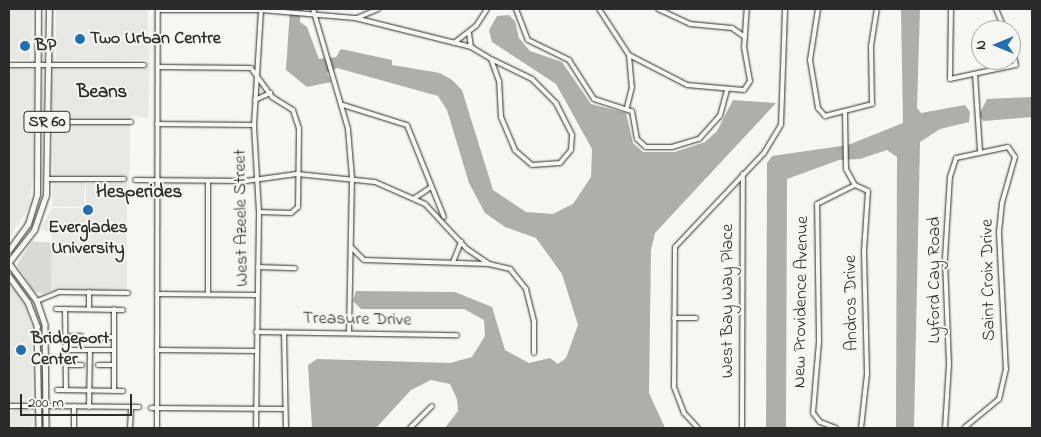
<!DOCTYPE html>
<style>
body{margin:0}
#map{position:relative;width:1041px;height:437px;overflow:hidden;background:#f6f6f2;font-family:"Indie Flower",sans-serif}
div>[style]{position:absolute}
[style*='--x']{left:calc(var(--x)*1px);top:calc(var(--y)*1px);width:calc(var(--w)*1px);rotate:calc(var(--a)*1deg)}
.built>*{inset:0;background:#e7e7e3}
.round{border-radius:50%}
.green>*{inset:0;background:#d9d9d5}
.water>*{inset:0;background:#aeaeab}
.roads{filter:drop-shadow(0 0 1px #2b2b2b) drop-shadow(0 0 1px #2b2b2b)}
.minor>*{height:4px;margin:-2px;padding:0 2px;transform-origin:2px;border-radius:2px;background:#f6f6f2}
.major>*{height:4.5px;margin:-2.25px;padding:0 2.25px;transform-origin:2.25px;border-radius:2.25px;background:#f6f6f2}
.dots>*{width:14px;height:14px;translate:-50% -50%;box-sizing:border-box;border:2px solid #f6f6f2;border-radius:50%}
span{translate:-50% -50%;white-space:nowrap;text-align:center;line-height:1.15;-webkit-text-stroke:4px #f6f6f2;paint-order:stroke}
.shield-label span{padding:1px 4px;background:#f6f6f2;border:1px solid;border-radius:4px;-webkit-text-stroke-width:0}
.shield-label{font-size:16px;color:#2b2b2b;font-weight:700}
.poi-label{font-size:18px;color:#2b2b2b;font-weight:700}
.left{translate:0 -50%;text-align:left}
.street-label{font-size:18px;color:#2b2b2b}
.neighbourhood-label{font-size:19px;color:#2b2b2b;font-weight:700}
.frame{position:absolute;inset:0;border:10px solid #2b2b2b;pointer-events:none}
.north{position:absolute;left:971px;top:20px;width:50px;height:50px;box-sizing:border-box;background:#f6f6f2;border:1px solid #a5a5a2;border-radius:50%;rotate:270deg;font-size:14px;font-weight:700;line-height:20px;text-align:center;color:#2b2b2b}
.north::after{content:'';display:block;margin:auto;width:18px;height:22px;background:#1f6fb2;clip-path:polygon(50% 0,100% 100%,50% 72%,0 100%)}
.scale{position:absolute;left:20px;top:394px;width:112px;height:22px;box-sizing:border-box;border:2px solid #2b2b2b;border-top:0;padding-left:6px;font-size:15px;line-height:18px;white-space:nowrap;color:#2b2b2b;-webkit-text-stroke:4px #f6f6f2;paint-order:stroke}
</style>
<div id="map">
<div class="built">
<div style="clip-path:polygon(9px 9px,33px 9px,30px 60px,9px 59px)"></div>
<div style="clip-path:polygon(51px 9px,55px 61px,148px 62px,151px 9px,148px 118px,131px 115px,130px 120px,52px 120px,51px 67px,148px 66px,147px 63px,51px 63px)"></div>
<div style="clip-path:polygon(56px 9px,148px 9px,148px 60px,56px 60px)"></div>
<div style="clip-path:polygon(9px 68px,33px 69px,33px 174px,29px 207px,9px 239px)"></div>
<div style="clip-path:polygon(52px 124px,130px 124px,129px 193px,128px 181px,85px 182px,84px 207px,52px 206px,53px 181px,120px 181px,53px 177px)"></div>
<div style="clip-path:polygon(86px 183px,127px 183px,127px 289px,51px 291px,52px 236px,41px 228px,52px 208px,86px 208px)"></div>
<div style="clip-path:polygon(9px 283px,24px 303px,32px 328px,32px 402px,9px 403px)"></div>
<div class="round" style="left:9px;top:407px;width:24px;height:24px"></div>
</div>
<div class="green">
<div style="clip-path:polygon(32px 241px,52px 243px,51px 291px,43px 294px,34px 291px,17px 265px)"></div>
</div>
<div class="water">
<div style="clip-path:polygon(290px 9px,306px 9px,300px 12px,300px 22px,307px 27px,319px 59px,336px 57px,341px 49px,392px 60px,392px 65px,440px 73px,452px 80px,462px 90px,493px 190px,526px 212px,553px 214px,573px 204px,591px 177px,592px 149px,556px 84px,492px 42px,489px 30px,497px 16px,509px 15px,515px 21px,519px 38px,530px 51px,562px 62px,591px 104px,626px 113px,633px 143px,643px 152px,675px 152px,705px 142px,717px 131px,733px 100px,776px 103px,655px 233px,651px 250px,649px 393px,665px 428px,445px 428px,458px 411px,457px 399px,450px 384px,431px 380px,411px 390px,376px 428px,312px 428px,308px 365px,317px 359px,450px 363px,472px 357px,485px 336px,484px 320px,464px 309px,361px 309px,353px 301px,356px 291px,455px 292px,492px 307px,505px 350px,529px 363px,550px 358px,558px 364px,566px 358px,578px 325px,562px 274px,536px 238px,505px 227px,485px 213px,469px 183px,447px 110px,438px 96px,337px 68px,327px 73px,331px 82px,307px 87px,286px 70px)"></div>
<div style="clip-path:polygon(901px 9px,920px 9px,917px 108px,921px 113px,965px 105px,970px 112px,969px 122px,940px 129px,920px 142px,914px 428px,896px 428px,897px 157px,887px 150px,860px 159px,839px 160px,787px 179px,786px 428px,766px 428px,767px 163px,772px 156px,848px 145px,903px 123px)"></div>
<div style="clip-path:polygon(1032px 97px,1032px 117px,983px 121px,979px 115px,987px 99px)"></div>
</div>
<div class="roads">
<div class="minor">
<div style="--x:313;--y:9;--w:125;--a:73.7"></div>
<div style="--x:348;--y:129;--w:49;--a:85.3"></div>
<div style="--x:352;--y:178;--w:155;--a:91.1"></div>
<div style="--x:516;--y:9;--w:33;--a:69"></div>
<div style="--x:528;--y:40;--w:46;--a:26"></div>
<div style="--x:569;--y:60;--w:46;--a:57.3"></div>
<div style="--x:594;--y:99;--w:40;--a:18"></div>
<div style="--x:632;--y:111;--w:28;--a:80"></div>
<div style="--x:637;--y:139;--w:12;--a:42"></div>
<div style="--x:646;--y:147;--w:26;--a:0"></div>
<div style="--x:672;--y:147;--w:28;--a:-17"></div>
<div style="--x:699;--y:139;--w:31;--a:-48"></div>
<div style="--x:720;--y:116;--w:27;--a:-75"></div>
<div style="--x:599;--y:9;--w:55;--a:56.9"></div>
<div style="--x:629;--y:55;--w:32;--a:85"></div>
<div style="--x:632;--y:87;--w:21;--a:104"></div>
<div style="--x:658;--y:9;--w:35;--a:25"></div>
<div style="--x:690;--y:24;--w:42;--a:5.4"></div>
<div style="--x:732;--y:28;--w:16;--a:35"></div>
<div style="--x:818;--y:9;--w:52;--a:98.9"></div>
<div style="--x:810;--y:60;--w:49;--a:80.5"></div>
<div style="--x:818;--y:108;--w:11;--a:49"></div>
<div style="--x:825;--y:116;--w:49;--a:-14.3"></div>
<div style="--x:872;--y:104;--w:58;--a:-91"></div>
<div style="--x:871;--y:46;--w:37;--a:-81"></div>
<div style="--x:951;--y:9;--w:70;--a:90.8"></div>
<div style="--x:950;--y:79;--w:67;--a:-12"></div>
<div style="--x:1016;--y:65;--w:21;--a:-104"></div>
<div style="--x:996;--y:9;--w:23;--a:67"></div>
<div style="--x:158;--y:10;--w:103;--a:0"></div>
<div style="--x:261;--y:10;--w:94;--a:4.9"></div>
<div style="--x:355;--y:18;--w:120;--a:14"></div>
<div style="--x:471;--y:47;--w:23;--a:31"></div>
<div style="--x:357;--y:18;--w:23;--a:-23"></div>
<div style="--x:469;--y:33;--w:14;--a:82"></div>
<div style="--x:454;--y:43;--w:28;--a:-38"></div>
<div style="--x:476;--y:26;--w:20;--a:-57"></div>
<div style="--x:629;--y:55;--w:65;--a:27.3"></div>
<div style="--x:687;--y:85;--w:57;--a:5"></div>
<div style="--x:744;--y:90;--w:11;--a:-56"></div>
<div style="--x:750;--y:81;--w:34;--a:-100"></div>
<div style="--x:744;--y:48;--w:39;--a:-86"></div>
<div style="--x:491;--y:59;--w:46;--a:26"></div>
<div style="--x:532;--y:79;--w:34;--a:45"></div>
<div style="--x:556;--y:103;--w:36;--a:63"></div>
<div style="--x:572;--y:135;--w:15;--a:94"></div>
<div style="--x:571;--y:150;--w:17;--a:130"></div>
<div style="--x:560;--y:163;--w:28;--a:176"></div>
<div style="--x:532;--y:165;--w:23;--a:-139"></div>
<div style="--x:515;--y:150;--w:36;--a:-113"></div>
<div style="--x:501;--y:117;--w:36;--a:-93"></div>
<div style="--x:499;--y:81;--w:23;--a:-110"></div>
<div style="--x:9;--y:65;--w:135;--a:0"></div>
<div style="--x:158;--y:67;--w:93;--a:0.6"></div>
<div style="--x:251;--y:68;--w:36;--a:54"></div>
<div style="--x:272;--y:97;--w:25;--a:32"></div>
<div style="--x:293;--y:110;--w:19;--a:72"></div>
<div style="--x:299;--y:128;--w:79;--a:90.7"></div>
<div style="--x:298;--y:207;--w:9;--a:139"></div>
<div style="--x:291;--y:213;--w:32;--a:-178"></div>
<div style="--x:975;--y:74;--w:77;--a:86.3"></div>
<div style="--x:255;--y:100;--w:17;--a:-25"></div>
<div style="--x:343;--y:105;--w:67;--a:17.4"></div>
<div style="--x:407;--y:125;--w:99;--a:68.1"></div>
<div style="--x:845;--y:112;--w:57;--a:89"></div>
<div style="--x:846;--y:169;--w:18;--a:61"></div>
<div style="--x:47;--y:122;--w:84;--a:0"></div>
<div style="--x:157;--y:124;--w:97;--a:0.6"></div>
<div style="--x:47;--y:179;--w:77;--a:0"></div>
<div style="--x:135;--y:180;--w:111;--a:0.5"></div>
<div style="--x:246;--y:181;--w:51;--a:-7.8"></div>
<div style="--x:297;--y:174;--w:78;--a:5.9"></div>
<div style="--x:375;--y:182;--w:55;--a:23.7"></div>
<div style="--x:425;--y:204;--w:62;--a:47"></div>
<div style="--x:467;--y:249;--w:27;--a:34"></div>
<div style="--x:415;--y:198;--w:18;--a:-34"></div>
<div style="--x:351;--y:247;--w:18;--a:45"></div>
<div style="--x:364;--y:260;--w:125;--a:1.8"></div>
<div style="--x:489;--y:264;--w:22;--a:13"></div>
<div style="--x:510;--y:269;--w:26;--a:51"></div>
<div style="--x:526;--y:289;--w:34;--a:76"></div>
<div style="--x:534;--y:322;--w:31;--a:90"></div>
<div style="--x:453;--y:262;--w:22;--a:-68"></div>
<div style="--x:258;--y:267;--w:37;--a:2"></div>
<div style="--x:157;--y:294;--w:100;--a:0.6"></div>
<div style="--x:208;--y:294;--w:113;--a:-90"></div>
<div style="--x:37;--y:301;--w:24;--a:-22"></div>
<div style="--x:59;--y:292;--w:69;--a:0.8"></div>
<div style="--x:56;--y:309;--w:67;--a:0.9"></div>
<div style="--x:65;--y:309;--w:81;--a:89.3"></div>
<div style="--x:89;--y:309;--w:17;--a:-90"></div>
<div style="--x:674;--y:318;--w:22;--a:0"></div>
<div style="--x:256;--y:332;--w:201;--a:0.9"></div>
<div style="--x:284;--y:333;--w:95;--a:88.8"></div>
<div style="--x:65;--y:337;--w:16;--a:-4"></div>
<div style="--x:95;--y:338;--w:19;--a:-3"></div>
<div style="--x:65;--y:350;--w:49;--a:0"></div>
<div style="--x:157;--y:350;--w:99;--a:0.6"></div>
<div style="--x:66;--y:365;--w:16;--a:0"></div>
<div style="--x:98;--y:365;--w:16;--a:0"></div>
<div style="--x:57;--y:390;--w:66;--a:0.9"></div>
<div style="--x:114;--y:391;--w:82;--a:-90"></div>
<div style="--x:9;--y:406;--w:30;--a:0"></div>
<div style="--x:46;--y:406;--w:93;--a:0.6"></div>
<div style="--x:74;--y:406;--w:22;--a:90"></div>
<div style="--x:89;--y:407;--w:57;--a:-89"></div>
<div style="--x:151;--y:408;--w:132;--a:0.4"></div>
<div style="--x:130;--y:428;--w:21;--a:-87"></div>
<div style="--x:157;--y:428;--w:419;--a:-89.9"></div>
<div style="--x:256;--y:428;--w:216;--a:-89.2"></div>
<div style="--x:259;--y:212;--w:87;--a:-93.3"></div>
<div style="--x:254;--y:125;--w:116;--a:-86.5"></div>
<div style="--x:410;--y:428;--w:31;--a:-45"></div>
<div style="--x:698;--y:428;--w:21;--a:-133"></div>
<div style="--x:684;--y:413;--w:28;--a:-111"></div>
<div style="--x:674;--y:387;--w:140;--a:-89.6"></div>
<div style="--x:675;--y:247;--w:129;--a:-46.6"></div>
<div style="--x:764;--y:153;--w:33;--a:-59"></div>
<div style="--x:781;--y:125;--w:116;--a:-88"></div>
<div style="--x:742;--y:428;--w:254;--a:-89.8"></div>
<div style="--x:836;--y:428;--w:17;--a:-159"></div>
<div style="--x:820;--y:422;--w:11;--a:-128"></div>
<div style="--x:813;--y:413;--w:72;--a:-85.2"></div>
<div style="--x:819;--y:341;--w:137;--a:-90.8"></div>
<div style="--x:817;--y:204;--w:42;--a:-26.6"></div>
<div style="--x:855;--y:185;--w:14;--a:25"></div>
<div style="--x:868;--y:191;--w:60;--a:93.8"></div>
<div style="--x:864;--y:251;--w:123;--a:88.6"></div>
<div style="--x:867;--y:374;--w:54;--a:96.3"></div>
<div style="--x:945;--y:428;--w:64;--a:-86.4"></div>
<div style="--x:949;--y:364;--w:106;--a:-92.2"></div>
<div style="--x:945;--y:258;--w:81;--a:-86.5"></div>
<div style="--x:950;--y:177;--w:20;--a:-72"></div>
<div style="--x:956;--y:158;--w:53;--a:-11.9"></div>
<div style="--x:1008;--y:147;--w:12;--a:55"></div>
<div style="--x:1015;--y:157;--w:48;--a:105.8"></div>
<div style="--x:1002;--y:203;--w:30;--a:96"></div>
<div style="--x:999;--y:233;--w:136;--a:87.1"></div>
<div style="--x:1006;--y:369;--w:31;--a:103"></div>
<div style="--x:999;--y:399;--w:45;--a:140.4"></div>
</div>
<div class="major">
<div style="--x:9;--y:250;--w:32;--a:-54"></div>
<div style="--x:28;--y:224;--w:30;--a:-73"></div>
<div style="--x:37;--y:195;--w:186;--a:-89.7"></div>
<div style="--x:9;--y:262;--w:41;--a:-52"></div>
<div style="--x:34;--y:230;--w:37;--a:-71"></div>
<div style="--x:46;--y:195;--w:186;--a:-89.1"></div>
<div style="--x:9;--y:263;--w:47;--a:53.6"></div>
<div style="--x:37;--y:301;--w:24;--a:71"></div>
<div style="--x:45;--y:324;--w:104;--a:89.4"></div>
<div style="--x:9;--y:276;--w:32;--a:54"></div>
<div style="--x:28;--y:302;--w:26;--a:69"></div>
<div style="--x:37;--y:326;--w:102;--a:88.9"></div>
</div>
</div>
<div class="dots">
<div style="left:80px;top:39px;background:#1f6fb2"></div>
<div style="left:25px;top:46px;background:#1f6fb2"></div>
<div style="left:88px;top:210px;background:#1f6fb2"></div>
<div style="left:21px;top:350px;background:#1f6fb2"></div>
</div>
<div class="shield-label">
<span style="left:47px;top:122px">SR 60</span>
</div>
<div class="poi-label">
<span class="left" style="left:90px;top:39px">Two Urban Centre</span>
<span class="left" style="left:35px;top:46px">BP</span>
<span style="left:88px;top:239px">Everglades<br>University</span>
<span class="left" style="left:31px;top:350px">Bridgeport<br>Center</span>
</div>
<div class="street-label">
<span style="left:242px;top:218px;rotate:-91deg">West Azeele Street</span>
<span style="left:935px;top:280px;rotate:-90deg">Lyford Cay Road</span>
<span style="left:989px;top:280px;rotate:-91deg">Saint Croix Drive</span>
<span style="left:728px;top:301px;rotate:-90deg">West Bay Way Place</span>
<span style="left:802px;top:302px;rotate:-89deg">New Providence Avenue</span>
<span style="left:852px;top:303px;rotate:-91deg">Andros Drive</span>
<span style="left:357px;top:320px;rotate:1deg">Treasure Drive</span>
</div>
<div class="neighbourhood-label">
<span style="left:102px;top:93px">Beans</span>
<span style="left:139px;top:193px">Hesperides</span>
</div>
<div class="frame"></div>
<div class="north">N</div>
<div class="scale">200 m</div>
</div>
